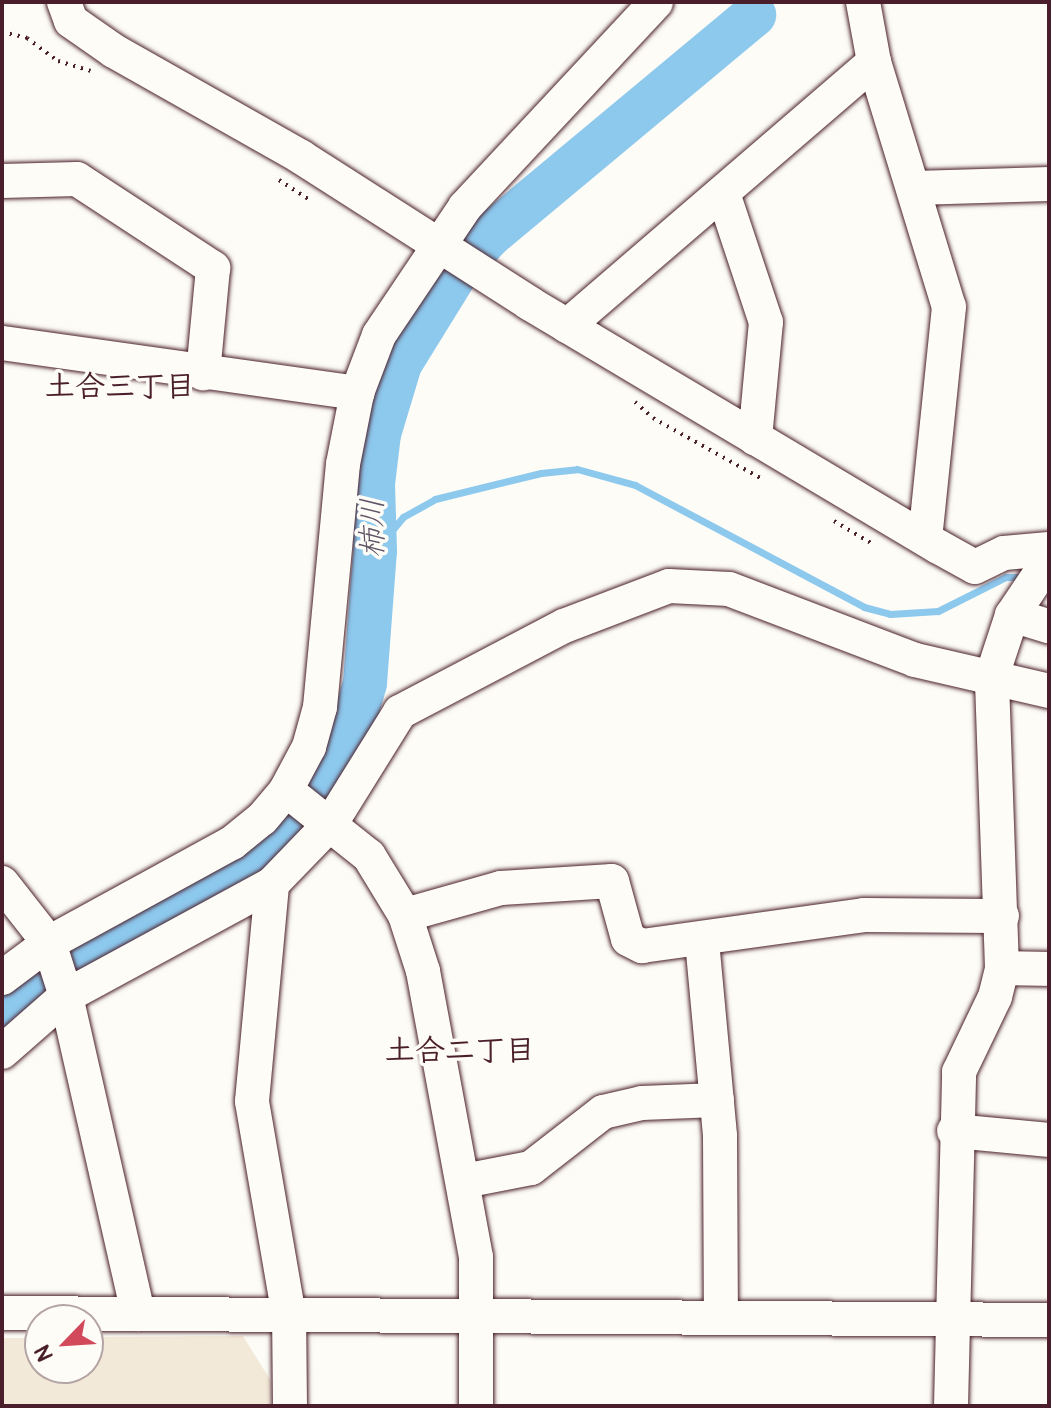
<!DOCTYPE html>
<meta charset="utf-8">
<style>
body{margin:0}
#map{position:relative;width:1051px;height:1408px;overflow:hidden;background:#fdfcf7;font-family:Pangolin,"Klee One",sans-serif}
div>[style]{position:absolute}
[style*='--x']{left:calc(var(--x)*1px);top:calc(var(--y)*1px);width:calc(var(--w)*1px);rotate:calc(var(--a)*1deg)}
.built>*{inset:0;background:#f3e9d8}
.stream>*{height:7px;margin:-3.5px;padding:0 3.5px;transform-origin:3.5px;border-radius:3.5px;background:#8dc8ed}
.river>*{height:44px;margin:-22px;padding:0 22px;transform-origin:22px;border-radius:22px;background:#8dc8ed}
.path>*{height:4px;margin-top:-2px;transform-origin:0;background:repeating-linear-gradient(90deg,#4a1f2b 0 2px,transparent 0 8px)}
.roads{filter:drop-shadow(0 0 2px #4a1f2b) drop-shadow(0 0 2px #4a1f2b)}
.minor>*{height:34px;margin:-17px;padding:0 17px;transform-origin:17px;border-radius:17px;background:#fdfcf7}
span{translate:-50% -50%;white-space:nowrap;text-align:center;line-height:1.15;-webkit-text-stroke:7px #fdfcf7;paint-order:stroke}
.neighbourhood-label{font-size:30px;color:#4a1f2b;font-weight:700}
.water-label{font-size:30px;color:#5e5265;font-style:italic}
.frame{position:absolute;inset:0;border:4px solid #4a1f2b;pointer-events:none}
.north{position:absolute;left:24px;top:1304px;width:80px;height:80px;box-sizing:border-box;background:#fdfcf7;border:2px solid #b5a4a5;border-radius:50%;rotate:245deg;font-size:22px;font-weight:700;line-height:32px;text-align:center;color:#4a1f2b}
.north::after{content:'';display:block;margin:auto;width:28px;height:36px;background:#d1495b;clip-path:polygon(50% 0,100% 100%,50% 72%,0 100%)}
</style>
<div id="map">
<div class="built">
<div style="clip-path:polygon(243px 1336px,271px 1381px,271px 1406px,2px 1406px,2px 1338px,40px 1338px,40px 1368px,88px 1368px,88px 1337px)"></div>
</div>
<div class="stream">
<div style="--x:375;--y:551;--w:44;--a:-50.5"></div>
<div style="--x:403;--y:517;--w:37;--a:-29"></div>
<div style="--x:435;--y:499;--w:109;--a:-13.8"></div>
<div style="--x:541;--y:473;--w:36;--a:-6"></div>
<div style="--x:577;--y:469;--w:60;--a:15.4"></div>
<div style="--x:635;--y:485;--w:259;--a:28"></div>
<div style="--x:864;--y:607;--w:27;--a:15"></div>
<div style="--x:890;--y:614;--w:48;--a:-3.6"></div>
<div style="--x:938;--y:611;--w:76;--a:-26.6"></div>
<div style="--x:1006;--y:577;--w:21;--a:0"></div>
</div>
<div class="river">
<div style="--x:2;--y:1019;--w:53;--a:-39.7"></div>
<div style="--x:43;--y:985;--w:221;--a:-29"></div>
<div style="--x:236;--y:878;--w:71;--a:-39.3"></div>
<div style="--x:291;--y:833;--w:45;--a:-50.4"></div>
<div style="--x:320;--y:798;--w:55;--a:-61.6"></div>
<div style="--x:346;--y:750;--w:70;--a:-74.2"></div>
<div style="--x:365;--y:683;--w:132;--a:-85.7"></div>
<div style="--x:375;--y:551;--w:67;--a:-91.7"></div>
<div style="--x:373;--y:484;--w:50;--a:-83.2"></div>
<div style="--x:379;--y:434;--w:73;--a:-73.3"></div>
<div style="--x:400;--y:364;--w:110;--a:-58.3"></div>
<div style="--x:458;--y:270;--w:47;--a:-47.6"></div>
<div style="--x:490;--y:235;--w:344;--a:-39.8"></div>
</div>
<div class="path">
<div style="--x:2;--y:32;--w:26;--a:13"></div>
<div style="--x:27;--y:38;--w:39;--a:37"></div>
<div style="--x:58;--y:61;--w:34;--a:17"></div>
<div style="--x:279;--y:180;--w:35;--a:33"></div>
<div style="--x:635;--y:402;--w:24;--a:42"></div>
<div style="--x:653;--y:418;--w:127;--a:29.2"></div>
<div style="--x:834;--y:521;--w:43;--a:30.7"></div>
</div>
<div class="roads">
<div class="minor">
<div style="--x:64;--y:2;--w:20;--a:70"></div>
<div style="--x:71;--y:21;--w:52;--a:34.9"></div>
<div style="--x:114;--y:51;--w:215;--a:29.5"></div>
<div style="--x:301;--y:157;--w:271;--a:32.6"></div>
<div style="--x:529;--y:303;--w:475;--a:30.8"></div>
<div style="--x:937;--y:546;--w:43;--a:28.9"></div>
<div style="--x:975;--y:567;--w:32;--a:-26"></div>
<div style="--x:1004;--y:553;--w:45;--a:-5.1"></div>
<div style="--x:863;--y:2;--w:61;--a:79.6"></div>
<div style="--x:874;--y:62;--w:256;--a:73"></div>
<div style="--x:949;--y:307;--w:232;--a:95.9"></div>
<div style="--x:2;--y:181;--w:75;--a:-1.5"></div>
<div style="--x:77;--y:179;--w:163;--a:33.2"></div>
<div style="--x:213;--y:268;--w:106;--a:95.4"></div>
<div style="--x:915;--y:188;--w:134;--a:-1.7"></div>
<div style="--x:723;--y:193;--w:136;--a:71.6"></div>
<div style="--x:766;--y:322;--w:117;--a:95.4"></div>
<div style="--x:567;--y:326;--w:405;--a:-40.7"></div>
<div style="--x:2;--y:343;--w:359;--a:8"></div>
<div style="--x:1012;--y:615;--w:39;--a:17"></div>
<div style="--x:286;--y:790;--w:106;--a:38.5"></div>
<div style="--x:369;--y:856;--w:69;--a:58.6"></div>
<div style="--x:405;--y:915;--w:59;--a:72.2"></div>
<div style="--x:423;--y:971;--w:291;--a:79.5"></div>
<div style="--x:476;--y:1257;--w:149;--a:90"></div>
<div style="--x:2;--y:883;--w:76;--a:51.9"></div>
<div style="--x:49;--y:943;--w:56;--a:72.2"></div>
<div style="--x:66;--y:996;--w:326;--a:77.2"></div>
<div style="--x:405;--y:915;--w:100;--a:-15.7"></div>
<div style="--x:501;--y:888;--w:111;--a:-3.6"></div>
<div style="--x:612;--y:881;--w:60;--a:74.6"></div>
<div style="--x:628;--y:939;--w:16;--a:27"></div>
<div style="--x:642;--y:946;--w:224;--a:-7.9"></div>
<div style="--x:864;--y:915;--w:138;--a:0.4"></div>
<div style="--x:702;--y:941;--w:196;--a:84.7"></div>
<div style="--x:720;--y:1136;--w:179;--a:89.7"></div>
<div style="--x:1002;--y:968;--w:47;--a:1.2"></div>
<div style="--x:2;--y:978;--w:59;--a:-36.7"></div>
<div style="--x:49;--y:943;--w:209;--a:-28.7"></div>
<div style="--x:232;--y:843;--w:38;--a:-39"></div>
<div style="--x:262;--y:819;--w:38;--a:-50"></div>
<div style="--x:286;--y:790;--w:49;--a:-61.9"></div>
<div style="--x:309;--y:747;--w:41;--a:-74.6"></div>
<div style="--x:320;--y:707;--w:244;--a:-84.6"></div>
<div style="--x:343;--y:464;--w:72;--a:-78.8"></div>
<div style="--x:357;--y:393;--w:62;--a:-69.2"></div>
<div style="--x:379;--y:335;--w:154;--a:-56.1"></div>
<div style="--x:465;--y:207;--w:280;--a:-47"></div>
<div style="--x:2;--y:1052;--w:85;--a:-41.2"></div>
<div style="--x:66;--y:996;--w:234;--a:-28.5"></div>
<div style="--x:954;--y:1131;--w:95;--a:5.4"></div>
<div style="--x:464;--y:1181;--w:68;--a:-11"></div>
<div style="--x:531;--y:1168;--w:91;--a:-37.9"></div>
<div style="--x:603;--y:1112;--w:40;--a:-13"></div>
<div style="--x:642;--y:1103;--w:75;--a:-2.3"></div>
<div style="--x:2;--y:1313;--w:1047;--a:0.38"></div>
<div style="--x:290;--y:1406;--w:90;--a:-90.6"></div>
<div style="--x:289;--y:1316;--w:218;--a:-99.8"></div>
<div style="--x:252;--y:1101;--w:218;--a:-84.7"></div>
<div style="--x:272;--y:884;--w:85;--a:-46"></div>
<div style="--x:331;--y:823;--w:131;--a:-58.1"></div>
<div style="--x:400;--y:712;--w:185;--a:-27.7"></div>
<div style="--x:564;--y:626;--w:112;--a:-20.9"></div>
<div style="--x:669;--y:586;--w:60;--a:2.9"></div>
<div style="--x:729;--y:589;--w:199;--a:20.9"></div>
<div style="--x:915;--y:660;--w:138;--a:13"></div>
<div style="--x:951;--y:1406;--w:334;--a:-88.6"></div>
<div style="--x:959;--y:1072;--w:83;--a:-64.4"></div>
<div style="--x:995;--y:997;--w:30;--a:-76"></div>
<div style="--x:1002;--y:968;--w:292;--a:-92"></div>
<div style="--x:992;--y:676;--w:64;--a:-71.8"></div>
<div style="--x:1012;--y:615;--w:66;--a:-56.1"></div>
</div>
</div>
<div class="neighbourhood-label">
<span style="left:120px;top:387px">土合三丁目</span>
<span style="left:460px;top:1051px">土合二丁目</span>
</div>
<div class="water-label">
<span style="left:373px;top:528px;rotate:-90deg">柿川</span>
</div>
<div class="frame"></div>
<div class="north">N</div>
</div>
